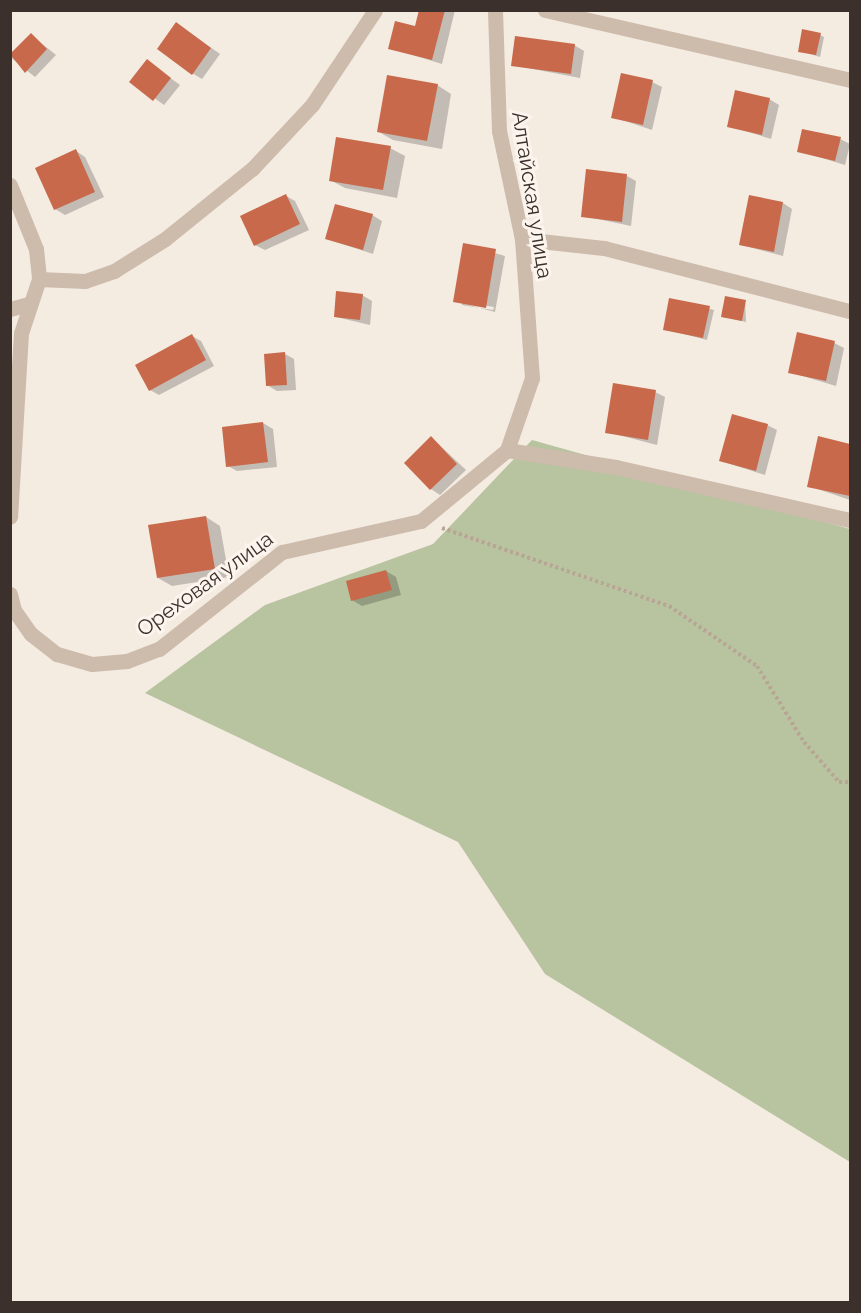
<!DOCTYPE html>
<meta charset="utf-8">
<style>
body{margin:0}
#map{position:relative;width:861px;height:1313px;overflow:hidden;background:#f4ebe1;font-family:Raleway,sans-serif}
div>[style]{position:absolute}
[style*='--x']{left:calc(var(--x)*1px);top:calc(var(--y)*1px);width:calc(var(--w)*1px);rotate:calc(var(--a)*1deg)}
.green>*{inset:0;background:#b8c4a0}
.shadow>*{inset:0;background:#0003}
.building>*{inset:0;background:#c8694b}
.path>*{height:4px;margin-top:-2px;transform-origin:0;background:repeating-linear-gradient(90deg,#b9a596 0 3px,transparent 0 6px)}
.minor>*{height:15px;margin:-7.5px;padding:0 7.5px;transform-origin:7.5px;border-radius:7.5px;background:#cdbbac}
span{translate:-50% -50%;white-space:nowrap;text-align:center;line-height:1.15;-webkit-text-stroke:6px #fbf5ee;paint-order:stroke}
.street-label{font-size:21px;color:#3b302b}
.frame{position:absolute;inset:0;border:12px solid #3b302b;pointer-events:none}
</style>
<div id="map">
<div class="green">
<div style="clip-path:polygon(532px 440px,850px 529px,850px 1162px,545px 974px,458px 842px,145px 693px,265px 605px,433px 544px)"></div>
</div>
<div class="shadow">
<div style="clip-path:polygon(421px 10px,455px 10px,442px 64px,390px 48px,416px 28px)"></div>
<div style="clip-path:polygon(186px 30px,220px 54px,202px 79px,192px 73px)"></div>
<div style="clip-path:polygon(31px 35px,56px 55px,35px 77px,10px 57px)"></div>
<div style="clip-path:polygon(820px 35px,824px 37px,820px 57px,800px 51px)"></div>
<div style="clip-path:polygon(574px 45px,584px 51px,580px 78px,512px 65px)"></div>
<div style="clip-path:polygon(147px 61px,180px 85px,164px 105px,131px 81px)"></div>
<div style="clip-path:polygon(652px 82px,662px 87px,652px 130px,613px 117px)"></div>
<div style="clip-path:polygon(437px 85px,451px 94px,442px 149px,393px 140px,379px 132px)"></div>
<div style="clip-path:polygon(769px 99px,779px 105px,771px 139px,729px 126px)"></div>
<div style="clip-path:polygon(840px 139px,850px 144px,845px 165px,799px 151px)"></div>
<div style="clip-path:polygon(390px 148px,405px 156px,397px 198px,345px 188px,330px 180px)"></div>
<div style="clip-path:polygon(76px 151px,85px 157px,104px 197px,65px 215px,55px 209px,37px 169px)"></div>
<div style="clip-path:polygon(627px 176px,636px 181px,631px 226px,583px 216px)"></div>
<div style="clip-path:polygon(286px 196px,295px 201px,309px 230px,265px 250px,255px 245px)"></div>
<div style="clip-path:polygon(783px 203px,792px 209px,783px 256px,741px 245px)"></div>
<div style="clip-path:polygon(372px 215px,382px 221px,373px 254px,327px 239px)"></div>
<div style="clip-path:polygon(evenodd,464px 244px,505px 256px,495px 312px,454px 301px,464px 244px,462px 302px,494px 307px,493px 310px,462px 305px,462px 302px)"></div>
<div style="clip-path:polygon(362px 295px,372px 301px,370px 325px,336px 317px)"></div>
<div style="clip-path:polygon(670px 299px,714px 310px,707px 340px,664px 329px)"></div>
<div style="clip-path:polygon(745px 301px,746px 322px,723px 317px)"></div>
<div style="clip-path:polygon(192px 336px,201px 341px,214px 366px,159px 395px,150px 390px)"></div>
<div style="clip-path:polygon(834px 343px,844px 348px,836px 386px,789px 372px)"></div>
<div style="clip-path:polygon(285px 354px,294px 359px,296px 390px,277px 391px,267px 385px)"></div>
<div style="clip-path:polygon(655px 392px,665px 397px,657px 445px,607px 432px)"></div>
<div style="clip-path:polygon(263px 423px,273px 429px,277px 467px,237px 471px,228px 466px)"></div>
<div style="clip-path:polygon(767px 425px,777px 430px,765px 475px,721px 461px)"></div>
<div style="clip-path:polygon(432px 438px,466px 470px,440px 495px,431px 489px)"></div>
<div style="clip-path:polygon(819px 438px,850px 445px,850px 500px,809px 486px)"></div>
<div style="clip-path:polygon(206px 517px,220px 526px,229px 577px,172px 586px,158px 578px)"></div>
<div style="clip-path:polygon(386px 571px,396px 577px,401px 595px,362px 606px,352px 600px)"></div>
</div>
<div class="building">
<div style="clip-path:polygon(419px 10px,445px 10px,432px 60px,388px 49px,395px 21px,415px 26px)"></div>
<div style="clip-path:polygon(176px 22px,211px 48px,192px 75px,157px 49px)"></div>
<div style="clip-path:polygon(802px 29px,821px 33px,816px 55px,798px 52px)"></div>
<div style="clip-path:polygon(31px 33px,47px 49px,25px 73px,10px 54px)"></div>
<div style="clip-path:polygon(515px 36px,575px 44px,571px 74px,511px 66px)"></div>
<div style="clip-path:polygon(147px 59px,171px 78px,153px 101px,129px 82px)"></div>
<div style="clip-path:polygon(621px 73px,653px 80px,643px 125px,611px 118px)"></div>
<div style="clip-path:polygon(387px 75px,438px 84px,427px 141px,377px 132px)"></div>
<div style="clip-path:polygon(735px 90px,770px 98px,762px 135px,727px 127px)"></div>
<div style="clip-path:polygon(802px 129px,841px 137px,835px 161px,797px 152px)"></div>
<div style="clip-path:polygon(336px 137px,391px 146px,383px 190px,329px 181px)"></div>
<div style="clip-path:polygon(76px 149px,95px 192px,54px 210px,35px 168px)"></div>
<div style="clip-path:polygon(586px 169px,627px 174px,622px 222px,581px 217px)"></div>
<div style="clip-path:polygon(286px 194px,300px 224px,254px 246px,240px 216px)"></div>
<div style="clip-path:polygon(749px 195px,783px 202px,774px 252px,739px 245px)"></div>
<div style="clip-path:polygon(335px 204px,373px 214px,363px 250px,325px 239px)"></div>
<div style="clip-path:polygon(463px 243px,496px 249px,486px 308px,453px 302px)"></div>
<div style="clip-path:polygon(336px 291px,363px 294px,360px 320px,334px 317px)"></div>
<div style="clip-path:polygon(725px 296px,746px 300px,742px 321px,721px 317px)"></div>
<div style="clip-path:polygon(669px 298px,710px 306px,703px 338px,663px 330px)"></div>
<div style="clip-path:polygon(797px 332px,835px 341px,826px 381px,788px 373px)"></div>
<div style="clip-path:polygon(192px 334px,206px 360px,149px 391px,135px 365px)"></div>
<div style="clip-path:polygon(285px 352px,287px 385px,266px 386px,264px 354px)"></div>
<div style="clip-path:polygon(613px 383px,656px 390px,648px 440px,605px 433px)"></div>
<div style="clip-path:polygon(732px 414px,768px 424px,756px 471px,719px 461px)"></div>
<div style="clip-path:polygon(263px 422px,268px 462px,226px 467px,222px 427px)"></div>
<div style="clip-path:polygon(431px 436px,457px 464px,430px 490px,404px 463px)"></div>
<div style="clip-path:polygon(818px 436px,850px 444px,850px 496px,807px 487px)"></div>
<div style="clip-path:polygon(206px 516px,215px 569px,157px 578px,148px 525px)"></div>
<div style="clip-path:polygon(386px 570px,392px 590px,351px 601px,346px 581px)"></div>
</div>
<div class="path">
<div style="--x:442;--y:528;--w:240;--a:19"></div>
<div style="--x:669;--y:606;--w:107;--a:34.3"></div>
<div style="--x:757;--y:666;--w:89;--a:58.3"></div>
<div style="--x:804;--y:742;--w:53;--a:48.8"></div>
<div style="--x:839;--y:782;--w:11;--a:0"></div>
</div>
<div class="minor">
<div style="--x:545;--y:10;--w:313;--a:12.9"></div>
<div style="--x:10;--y:185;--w:69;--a:67.9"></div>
<div style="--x:36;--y:249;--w:30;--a:84"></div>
<div style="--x:39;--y:279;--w:57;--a:108.4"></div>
<div style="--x:21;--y:333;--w:184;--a:93.4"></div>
<div style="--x:522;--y:239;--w:82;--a:6.3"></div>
<div style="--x:604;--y:248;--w:254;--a:14.4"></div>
<div style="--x:39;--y:279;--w:46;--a:2.5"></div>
<div style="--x:85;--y:281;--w:31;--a:-19"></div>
<div style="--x:114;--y:271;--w:60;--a:-32.1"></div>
<div style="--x:165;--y:239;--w:113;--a:-38.9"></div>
<div style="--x:253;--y:168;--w:86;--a:-46.9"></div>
<div style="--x:312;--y:105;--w:114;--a:-56.4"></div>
<div style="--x:10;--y:309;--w:20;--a:-15"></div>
<div style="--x:507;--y:450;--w:110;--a:8.9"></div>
<div style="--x:616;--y:467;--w:240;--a:12.8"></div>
<div style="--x:10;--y:594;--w:16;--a:76"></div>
<div style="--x:14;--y:610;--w:29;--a:55"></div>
<div style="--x:31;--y:634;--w:33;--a:38"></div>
<div style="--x:57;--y:654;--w:36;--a:16"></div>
<div style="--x:92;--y:664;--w:35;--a:-5"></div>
<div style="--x:127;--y:661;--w:34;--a:-21"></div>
<div style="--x:159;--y:649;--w:157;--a:-38.3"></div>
<div style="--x:282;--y:552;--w:142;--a:-12.6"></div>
<div style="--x:421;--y:521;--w:112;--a:-39.5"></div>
<div style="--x:507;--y:450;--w:76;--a:-70.9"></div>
<div style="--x:532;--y:378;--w:139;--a:-94.1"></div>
<div style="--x:522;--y:239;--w:110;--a:-102"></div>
<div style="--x:499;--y:131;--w:121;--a:-91.9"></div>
</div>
<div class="street-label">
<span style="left:532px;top:195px;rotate:81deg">Алтайская улица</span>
<span style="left:205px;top:584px;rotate:-36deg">Ореховая улица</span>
</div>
<div class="frame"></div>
</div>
